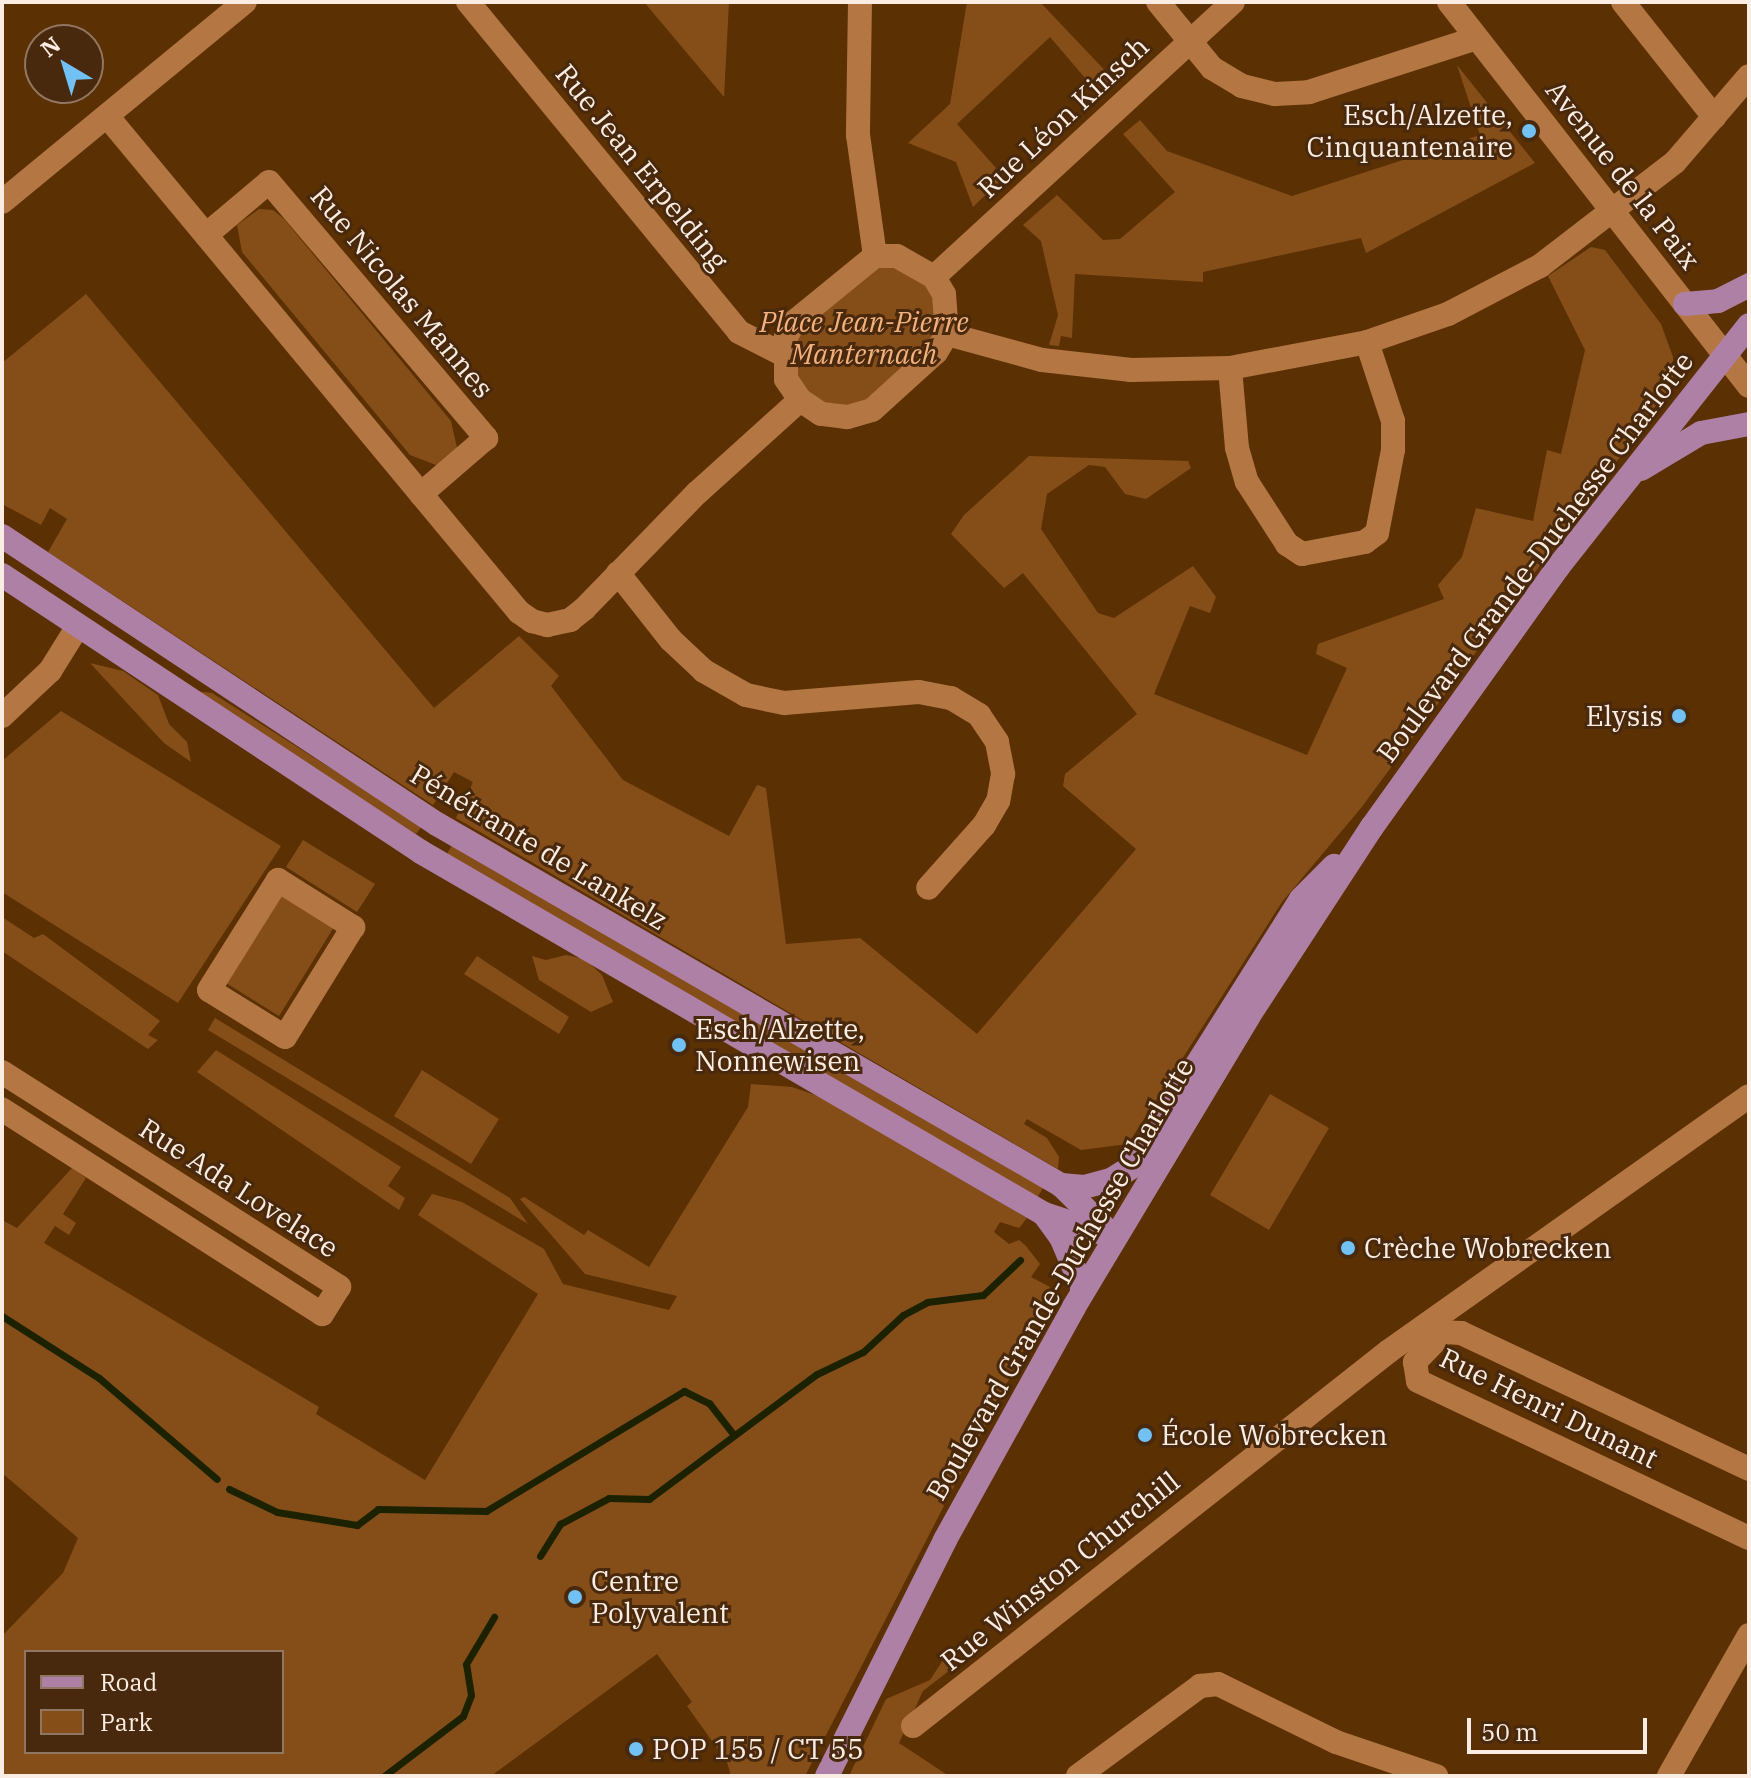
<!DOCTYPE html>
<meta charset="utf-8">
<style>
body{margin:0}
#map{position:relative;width:1751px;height:1778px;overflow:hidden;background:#5b3002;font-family:"IBM Plex Serif",serif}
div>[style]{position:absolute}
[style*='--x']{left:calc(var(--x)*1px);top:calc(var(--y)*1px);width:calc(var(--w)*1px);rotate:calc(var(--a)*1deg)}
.green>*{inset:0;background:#854e19}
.stream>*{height:7px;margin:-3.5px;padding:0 3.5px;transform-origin:3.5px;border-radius:3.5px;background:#1c2200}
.street>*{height:24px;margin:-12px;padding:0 12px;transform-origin:12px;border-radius:12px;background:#b47642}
.primary>*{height:24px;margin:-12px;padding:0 12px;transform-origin:12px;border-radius:12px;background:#af80a6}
.dots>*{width:22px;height:22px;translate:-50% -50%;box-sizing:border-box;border:4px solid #49290d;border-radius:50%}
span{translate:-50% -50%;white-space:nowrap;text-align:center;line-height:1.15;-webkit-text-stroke:6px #49290d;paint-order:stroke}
.poi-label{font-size:28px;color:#fbede3}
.right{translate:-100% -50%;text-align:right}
.left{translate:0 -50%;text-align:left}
.street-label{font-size:28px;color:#fbede3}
.park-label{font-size:28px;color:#f2b17d;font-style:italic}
.frame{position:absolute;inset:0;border:4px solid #fbede3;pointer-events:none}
.legend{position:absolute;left:24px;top:1650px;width:260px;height:104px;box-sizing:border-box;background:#49290d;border:2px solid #907763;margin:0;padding:10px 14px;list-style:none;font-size:24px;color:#fbede3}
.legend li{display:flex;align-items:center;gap:16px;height:40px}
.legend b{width:40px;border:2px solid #907763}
.north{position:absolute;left:24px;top:24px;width:80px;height:80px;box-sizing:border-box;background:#49290d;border:2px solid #907763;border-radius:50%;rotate:322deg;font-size:22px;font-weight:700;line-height:32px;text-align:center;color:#fbede3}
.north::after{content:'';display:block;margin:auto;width:28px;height:36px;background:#72c1f5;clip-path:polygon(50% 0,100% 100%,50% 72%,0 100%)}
.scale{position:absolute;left:1467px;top:1718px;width:180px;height:36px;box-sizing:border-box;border:4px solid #fbede3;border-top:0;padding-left:10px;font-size:24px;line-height:28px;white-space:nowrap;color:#fbede3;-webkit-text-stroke:6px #49290d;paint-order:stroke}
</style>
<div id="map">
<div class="green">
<div style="clip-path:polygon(644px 2px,729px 2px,724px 97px)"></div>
<div style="clip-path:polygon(967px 2px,1040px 2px,1113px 79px,1097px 92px,1050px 37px,957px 124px,1004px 177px,973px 207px,956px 162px,908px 143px,950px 104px)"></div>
<div style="clip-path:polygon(1457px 65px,1535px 163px,1366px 253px,1361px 238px,1203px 272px,1203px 282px,1075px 274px,1072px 338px,1061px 336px,1059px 346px,1049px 345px,1058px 315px,1041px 241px,1023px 225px,1057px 195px,1103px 240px,1120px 239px,1175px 192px,1123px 134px,1140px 120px,1167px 151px,1292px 196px,1480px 135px)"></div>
<div style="clip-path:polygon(259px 209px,273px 210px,284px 219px,451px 421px,457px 448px,449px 459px,436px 465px,410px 455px,242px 252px,237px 225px)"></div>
<div style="clip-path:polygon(1591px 247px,1605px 250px,1661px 324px,1673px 357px,1673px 385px,1361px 808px,1282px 902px,1128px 1144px,1081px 1150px,1027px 1119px,1024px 1124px,1047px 1138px,1059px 1157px,1058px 1169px,456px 818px,473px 782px,454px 772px,433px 805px,48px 552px,67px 519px,50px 508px,41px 525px,2px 504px,2px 363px,86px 294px,434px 708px,519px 636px,559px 676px,551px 686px,623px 780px,729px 836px,757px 785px,766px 788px,786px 944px,860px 938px,977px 1034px,1136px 849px,1063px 786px,1065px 774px,1137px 714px,1023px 573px,1004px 588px,951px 534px,964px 515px,1029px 456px,1188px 461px,1191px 468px,1146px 499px,1125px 494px,1105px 467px,1089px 465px,1047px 494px,1041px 529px,1098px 613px,1114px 618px,1193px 566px,1216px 597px,1210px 613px,1190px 606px,1154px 694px,1307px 755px,1347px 668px,1316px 654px,1318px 644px,1444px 599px,1438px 585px,1462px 557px,1476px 508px,1533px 521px,1547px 450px,1561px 454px,1585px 350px,1548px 276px)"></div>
<div style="clip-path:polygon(875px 256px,934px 277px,947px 334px,872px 410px,800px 400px,786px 337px)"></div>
<div style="clip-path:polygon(90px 663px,123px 671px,158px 695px,169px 724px,187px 742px,191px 762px,164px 743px)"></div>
<div style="clip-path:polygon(194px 691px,212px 693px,422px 826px,416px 834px)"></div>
<div style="clip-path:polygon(61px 711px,281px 846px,178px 1003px,2px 892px,2px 761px)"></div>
<div style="clip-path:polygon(303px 840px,375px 884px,357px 912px,286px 867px)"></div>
<div style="clip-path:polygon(452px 845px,1043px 1188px,1037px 1198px,447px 854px)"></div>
<div style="clip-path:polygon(281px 894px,334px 927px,279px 1016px,226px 983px)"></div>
<div style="clip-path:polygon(2px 917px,34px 938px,43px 934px,160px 1021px,148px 1035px,158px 1040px,148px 1049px,2px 951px)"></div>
<div style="clip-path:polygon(566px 955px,585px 959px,602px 975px,613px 1002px,591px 1012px,539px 980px,532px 956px,546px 960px)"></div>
<div style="clip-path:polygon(477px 956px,569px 1017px,559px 1034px,464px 974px)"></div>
<div style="clip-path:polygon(215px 1018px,510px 1198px,528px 1224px,208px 1030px)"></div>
<div style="clip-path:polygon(216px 1050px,401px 1167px,388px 1186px,405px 1198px,399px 1210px,197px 1072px)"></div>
<div style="clip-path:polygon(422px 1070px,499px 1119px,471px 1164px,394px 1116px)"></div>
<div style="clip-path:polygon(evenodd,751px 1084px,792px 1087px,821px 1097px,1027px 1218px,1019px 1228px,1000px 1222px,994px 1232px,1009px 1244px,1019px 1240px,1026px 1246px,1040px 1264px,1031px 1277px,1050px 1287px,1020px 1358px,805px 1776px,731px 1776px,727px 1762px,687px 1706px,692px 1702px,657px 1654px,491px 1776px,2px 1776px,2px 1636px,63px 1573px,78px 1538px,2px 1473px,2px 1220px,17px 1228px,72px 1168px,86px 1178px,63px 1214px,76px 1223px,69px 1235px,55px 1226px,44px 1243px,319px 1407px,316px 1414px,425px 1480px,538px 1294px,418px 1215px,432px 1194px,462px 1202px,544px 1249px,563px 1284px,669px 1310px,677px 1296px,585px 1274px,520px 1199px,524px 1197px,584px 1235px,588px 1230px,649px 1267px,748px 1107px,751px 1084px,26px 1652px,282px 1652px,282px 1752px,26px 1752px,26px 1652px)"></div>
<div style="clip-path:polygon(1270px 1094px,1329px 1128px,1269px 1230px,1210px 1195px)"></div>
<div style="clip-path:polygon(943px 1660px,963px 1660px,923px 1691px,899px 1743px,949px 1776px,849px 1776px,886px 1699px,930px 1680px)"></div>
</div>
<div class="stream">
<div style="--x:2;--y:1316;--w:115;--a:32.6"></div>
<div style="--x:99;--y:1378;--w:155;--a:40.6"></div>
<div style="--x:229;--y:1489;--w:53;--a:25.6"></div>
<div style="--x:277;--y:1512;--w:81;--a:9.2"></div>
<div style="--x:357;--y:1525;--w:26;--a:-37"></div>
<div style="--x:378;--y:1509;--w:108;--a:1.1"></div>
<div style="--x:486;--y:1511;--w:232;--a:-31.2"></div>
<div style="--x:684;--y:1391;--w:28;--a:26"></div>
<div style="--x:709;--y:1403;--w:41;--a:52"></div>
<div style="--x:540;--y:1556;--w:38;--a:-58"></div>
<div style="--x:560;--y:1524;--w:55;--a:-28"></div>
<div style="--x:609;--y:1498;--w:40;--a:1.4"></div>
<div style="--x:649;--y:1499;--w:209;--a:-36.7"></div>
<div style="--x:817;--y:1374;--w:51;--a:-25.6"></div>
<div style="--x:863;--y:1352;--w:54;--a:-42.8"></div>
<div style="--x:903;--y:1315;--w:27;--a:-28"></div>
<div style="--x:927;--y:1302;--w:56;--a:-7.1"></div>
<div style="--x:983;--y:1295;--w:51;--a:-43.4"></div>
<div style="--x:384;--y:1776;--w:99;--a:-37.2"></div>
<div style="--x:463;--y:1716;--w:22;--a:-69"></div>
<div style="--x:471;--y:1695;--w:31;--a:-99"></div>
<div style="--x:466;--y:1664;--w:55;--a:-59.2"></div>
</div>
<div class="street">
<div style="--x:468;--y:2;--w:427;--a:50.6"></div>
<div style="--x:739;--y:332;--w:48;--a:27.1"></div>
<div style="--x:860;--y:2;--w:133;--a:90.9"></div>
<div style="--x:858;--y:135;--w:122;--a:82"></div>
<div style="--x:1158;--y:2;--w:85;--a:50.7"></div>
<div style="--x:1212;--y:68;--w:35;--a:31"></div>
<div style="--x:1242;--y:86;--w:34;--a:14"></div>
<div style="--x:1275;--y:94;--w:34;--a:-3"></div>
<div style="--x:1309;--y:92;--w:176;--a:-17.8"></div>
<div style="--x:1449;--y:2;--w:487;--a:52"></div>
<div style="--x:1623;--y:2;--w:147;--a:51.6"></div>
<div style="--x:107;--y:116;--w:645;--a:50.29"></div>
<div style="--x:519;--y:612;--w:16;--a:35"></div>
<div style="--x:532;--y:621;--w:16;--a:15"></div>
<div style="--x:547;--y:625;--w:24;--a:-12"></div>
<div style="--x:570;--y:620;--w:18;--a:-38"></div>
<div style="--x:584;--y:609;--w:162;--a:-45.8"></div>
<div style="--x:697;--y:493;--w:139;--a:-42.1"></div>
<div style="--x:2;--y:202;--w:315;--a:-39.5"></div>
<div style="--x:206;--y:235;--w:82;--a:-40.1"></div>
<div style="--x:269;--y:182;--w:336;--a:49.7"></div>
<div style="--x:486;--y:438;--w:86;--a:139.3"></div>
<div style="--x:875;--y:256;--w:22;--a:0"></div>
<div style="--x:897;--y:256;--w:43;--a:29.6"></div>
<div style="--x:934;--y:277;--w:20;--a:60"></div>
<div style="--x:944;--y:294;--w:40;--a:85.7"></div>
<div style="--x:947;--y:334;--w:21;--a:121"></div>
<div style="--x:936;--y:352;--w:86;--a:137.8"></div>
<div style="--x:872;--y:410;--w:26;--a:164"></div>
<div style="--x:847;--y:417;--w:26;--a:-173"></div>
<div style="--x:821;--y:414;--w:25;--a:-146"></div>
<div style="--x:800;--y:400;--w:25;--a:-124"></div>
<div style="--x:786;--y:379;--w:42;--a:-90"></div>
<div style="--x:786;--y:337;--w:17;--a:-62"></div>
<div style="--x:794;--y:322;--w:104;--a:-39.2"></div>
<div style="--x:934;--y:277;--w:406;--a:-42.6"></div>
<div style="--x:947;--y:334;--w:98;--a:15.3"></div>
<div style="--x:1042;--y:360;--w:90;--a:6.4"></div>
<div style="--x:1131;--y:370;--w:99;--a:-1.2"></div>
<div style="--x:1230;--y:368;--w:139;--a:-10.7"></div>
<div style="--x:1367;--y:342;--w:86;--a:-19.1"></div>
<div style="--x:1448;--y:314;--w:104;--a:-27.6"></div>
<div style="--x:1540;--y:266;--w:170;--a:-37.6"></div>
<div style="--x:1675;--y:162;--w:113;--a:-49.3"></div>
<div style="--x:1230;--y:368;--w:80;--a:85"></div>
<div style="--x:1237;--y:448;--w:35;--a:74"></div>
<div style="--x:1247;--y:482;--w:74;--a:57.2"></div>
<div style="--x:1287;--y:544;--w:18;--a:34"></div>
<div style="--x:1302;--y:554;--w:64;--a:-10.8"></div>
<div style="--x:1365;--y:542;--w:15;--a:-37"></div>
<div style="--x:1377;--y:533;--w:85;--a:-79.1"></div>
<div style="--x:1393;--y:450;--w:29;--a:-90"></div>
<div style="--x:1393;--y:421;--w:83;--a:-108.2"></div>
<div style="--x:618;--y:573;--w:85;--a:51.7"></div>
<div style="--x:671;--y:640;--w:45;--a:43.2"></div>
<div style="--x:704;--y:671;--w:48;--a:29.7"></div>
<div style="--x:746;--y:695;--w:39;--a:12"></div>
<div style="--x:784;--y:703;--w:135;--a:-4.7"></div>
<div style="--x:919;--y:692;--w:33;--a:11"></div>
<div style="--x:951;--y:698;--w:33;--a:31"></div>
<div style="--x:979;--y:715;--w:32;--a:56"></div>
<div style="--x:997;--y:742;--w:33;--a:79"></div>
<div style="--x:1003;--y:774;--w:27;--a:100"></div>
<div style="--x:998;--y:801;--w:28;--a:120"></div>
<div style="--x:984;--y:825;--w:84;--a:131.6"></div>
<div style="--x:2;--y:716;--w:66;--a:-43.2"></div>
<div style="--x:50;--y:671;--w:53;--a:-58.1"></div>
<div style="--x:278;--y:880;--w:89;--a:32.1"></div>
<div style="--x:353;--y:927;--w:129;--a:121.7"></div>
<div style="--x:285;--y:1037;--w:89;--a:-148.3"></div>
<div style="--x:209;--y:990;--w:130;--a:-57.9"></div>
<div style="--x:2;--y:1072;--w:400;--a:32.5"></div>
<div style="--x:339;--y:1287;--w:32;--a:122"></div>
<div style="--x:322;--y:1314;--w:380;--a:-147.4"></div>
<div style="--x:1749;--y:1469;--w:318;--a:-154.7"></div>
<div style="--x:1461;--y:1333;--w:17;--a:-177"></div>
<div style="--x:1444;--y:1332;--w:42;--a:134"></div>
<div style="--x:1415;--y:1362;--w:19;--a:81"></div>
<div style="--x:1418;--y:1381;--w:366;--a:25.4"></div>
<div style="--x:913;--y:1726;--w:606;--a:-38.23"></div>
<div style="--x:1389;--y:1351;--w:441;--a:-35.3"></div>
<div style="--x:1078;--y:1776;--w:152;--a:-36.4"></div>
<div style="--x:1200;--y:1686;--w:18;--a:-6"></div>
<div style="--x:1218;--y:1684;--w:131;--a:26.2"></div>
<div style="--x:1336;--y:1742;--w:106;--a:18.8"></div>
<div style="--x:1669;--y:1776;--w:162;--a:-60.4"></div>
</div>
<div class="primary">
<div style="--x:1685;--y:304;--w:33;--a:-5"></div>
<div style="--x:1718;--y:301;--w:35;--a:-27"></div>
<div style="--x:1641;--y:469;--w:70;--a:-31"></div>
<div style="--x:1701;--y:433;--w:49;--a:-10.6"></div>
<div style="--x:2;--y:536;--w:522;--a:33.51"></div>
<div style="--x:437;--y:824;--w:721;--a:30.05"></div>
<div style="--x:1061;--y:1185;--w:74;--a:44.5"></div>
<div style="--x:2;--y:575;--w:502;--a:33.47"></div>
<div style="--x:421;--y:852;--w:721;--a:30.16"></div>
<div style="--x:1044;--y:1214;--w:67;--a:18.2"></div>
<div style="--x:1061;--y:1185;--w:23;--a:5"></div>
<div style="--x:1084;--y:1187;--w:28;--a:-15"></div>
<div style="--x:1111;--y:1180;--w:26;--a:-32"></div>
<div style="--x:1133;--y:1166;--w:315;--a:-57.8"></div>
<div style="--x:1301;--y:899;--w:47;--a:-45"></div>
<div style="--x:1044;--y:1214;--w:29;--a:54"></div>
<div style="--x:1061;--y:1237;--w:56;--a:67.1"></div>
<div style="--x:827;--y:1776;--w:264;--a:-63.4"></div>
<div style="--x:945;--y:1540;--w:266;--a:-61"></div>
<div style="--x:1074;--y:1307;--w:338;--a:-59"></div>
<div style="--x:1248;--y:1017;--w:227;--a:-56.9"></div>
<div style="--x:1372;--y:827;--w:320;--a:-54.4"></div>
<div style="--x:1558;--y:567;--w:308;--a:-51.7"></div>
</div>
<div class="dots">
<div style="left:1529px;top:131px;background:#72c1f5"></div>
<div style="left:1679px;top:716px;background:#72c1f5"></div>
<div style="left:679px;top:1045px;background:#72c1f5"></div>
<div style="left:1348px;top:1248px;background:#72c1f5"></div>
<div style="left:1145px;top:1435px;background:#72c1f5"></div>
<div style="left:575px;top:1597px;background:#72c1f5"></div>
<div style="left:636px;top:1749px;background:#72c1f5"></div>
</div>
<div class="poi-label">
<span class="right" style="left:1513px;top:131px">Esch/Alzette,<br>Cinquantenaire</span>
<span class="right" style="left:1663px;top:716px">Elysis</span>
<span class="left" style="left:695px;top:1045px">Esch/Alzette,<br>Nonnewisen</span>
<span class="left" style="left:1364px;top:1248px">Crèche Wobrecken</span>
<span class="left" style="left:1161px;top:1435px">École Wobrecken</span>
<span class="left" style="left:591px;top:1597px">Centre<br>Polyvalent</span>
<span class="left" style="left:652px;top:1749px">POP 155 / CT 55</span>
</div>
<div class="street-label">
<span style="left:1063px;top:117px;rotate:-43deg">Rue Léon Kinsch</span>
<span style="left:642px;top:167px;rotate:51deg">Rue Jean Erpelding</span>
<span style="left:1623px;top:175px;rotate:52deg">Avenue de la Paix</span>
<span style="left:402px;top:292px;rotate:50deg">Rue Nicolas Mannes</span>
<span style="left:1535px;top:557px;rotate:-53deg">Boulevard Grande-Duchesse Charlotte</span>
<span style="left:539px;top:847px;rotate:31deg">Pénétrante de Lankelz</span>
<span style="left:239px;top:1188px;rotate:33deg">Rue Ada Lovelace</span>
<span style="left:1060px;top:1279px;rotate:-60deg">Boulevard Grande-Duchesse Charlotte</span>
<span style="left:1549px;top:1408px;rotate:26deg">Rue Henri Dunant</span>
<span style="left:1060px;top:1571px;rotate:-39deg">Rue Winston Churchill</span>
</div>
<div class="park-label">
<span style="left:864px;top:338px">Place Jean-Pierre<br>Manternach</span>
</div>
<div class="frame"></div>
<ul class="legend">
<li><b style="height:10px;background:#af80a6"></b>Road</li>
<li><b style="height:22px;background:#854e19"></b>Park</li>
</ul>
<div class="north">N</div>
<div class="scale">50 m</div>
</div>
